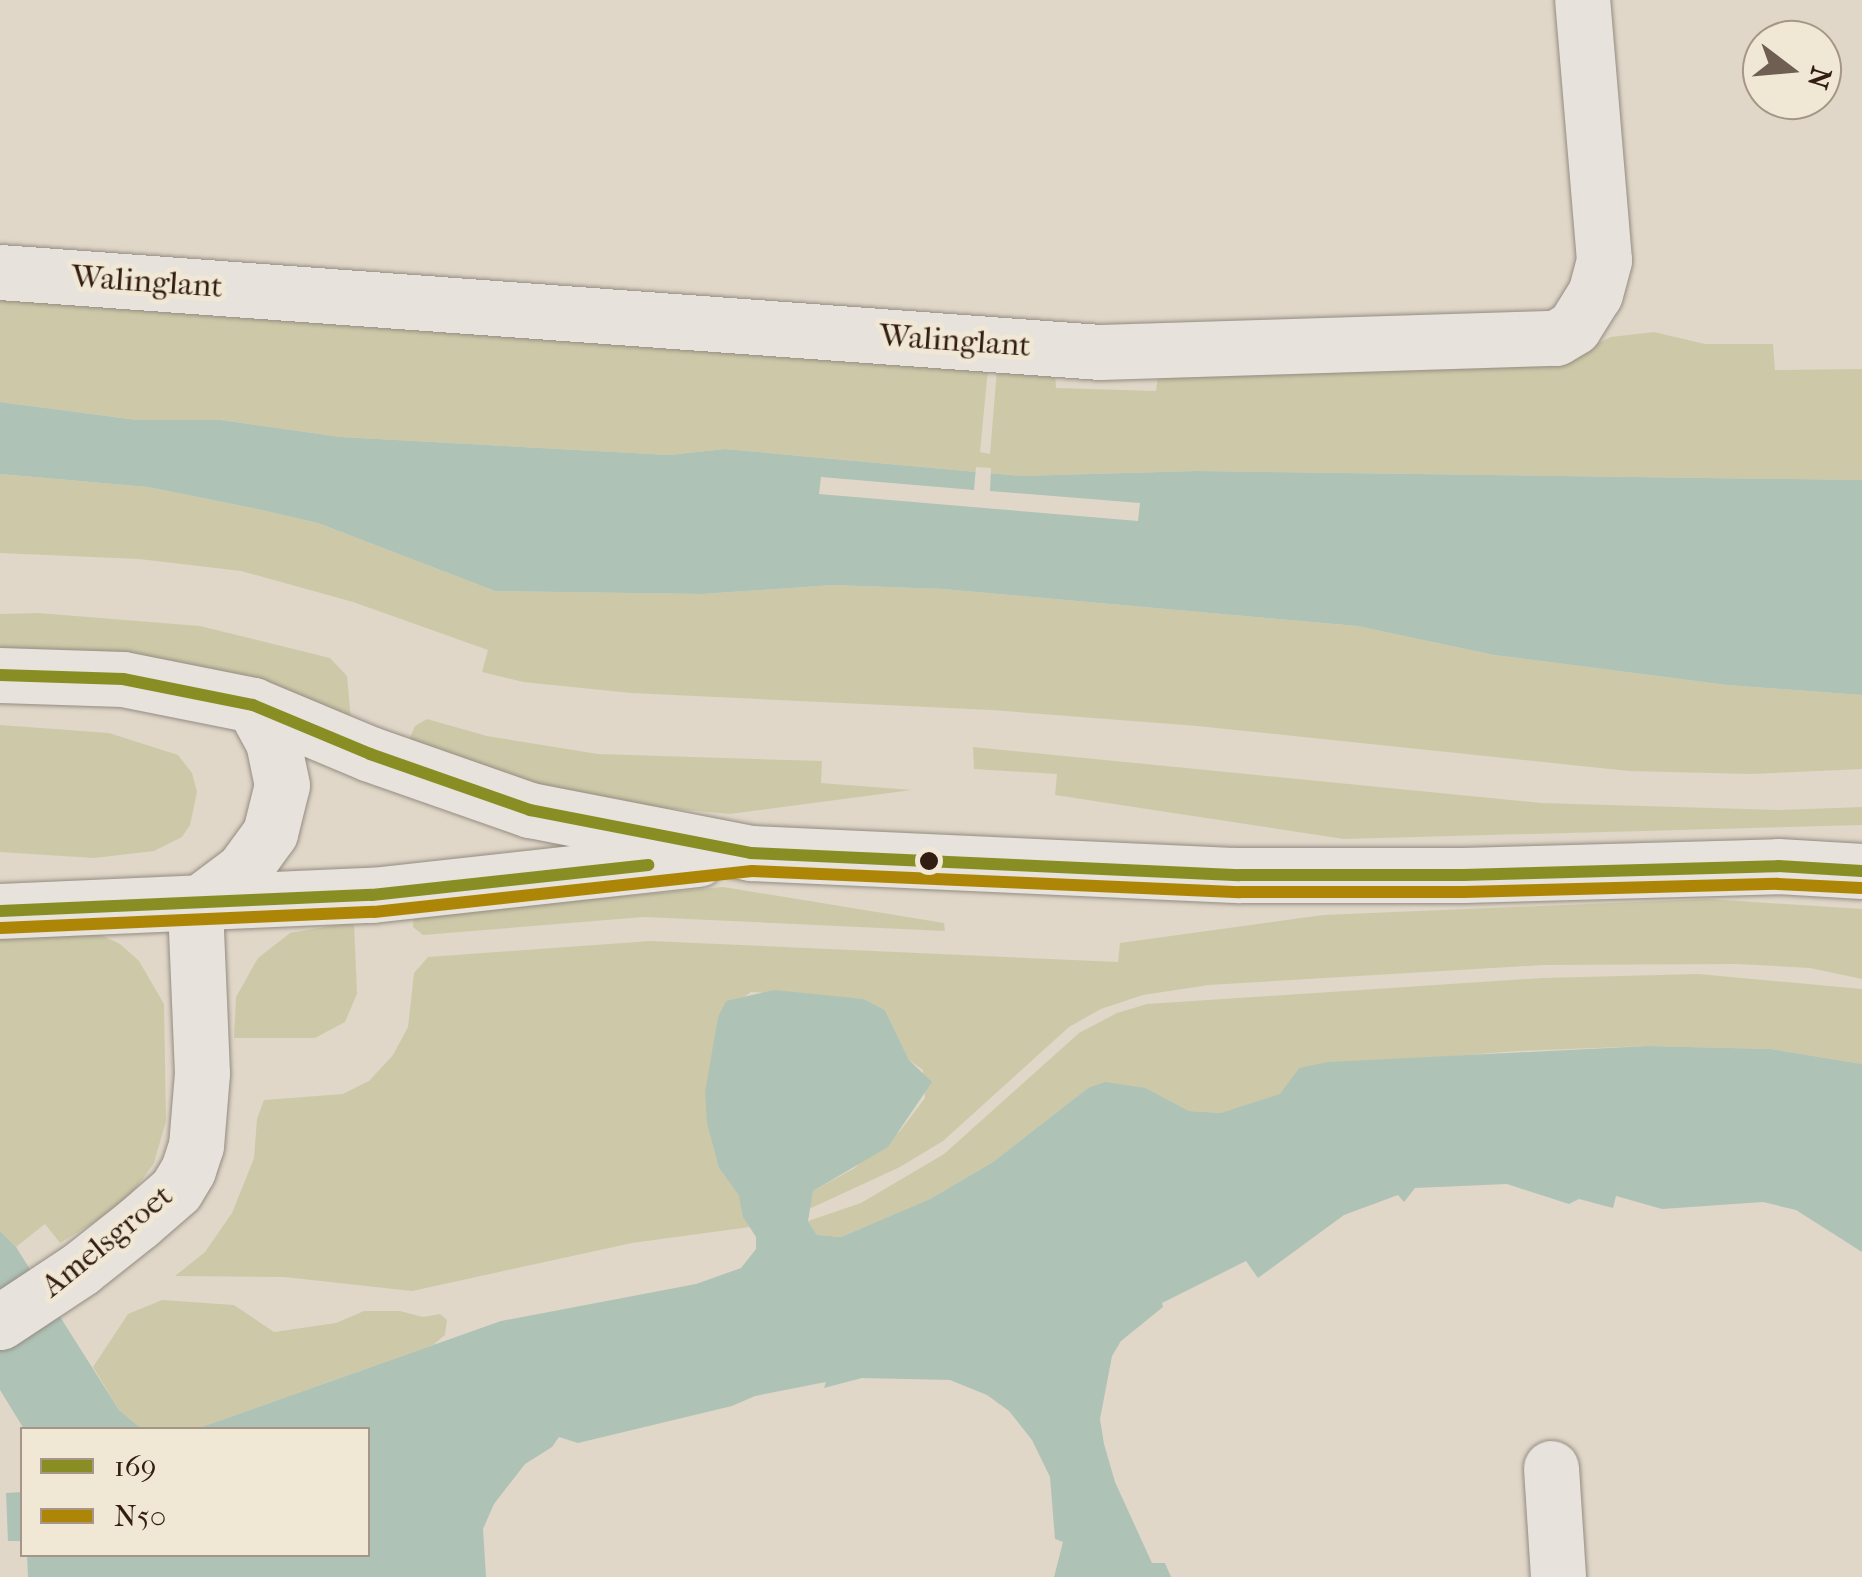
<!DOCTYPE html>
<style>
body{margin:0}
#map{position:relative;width:1862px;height:1577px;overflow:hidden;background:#e0d7c8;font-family:"IM FELL French Canon",serif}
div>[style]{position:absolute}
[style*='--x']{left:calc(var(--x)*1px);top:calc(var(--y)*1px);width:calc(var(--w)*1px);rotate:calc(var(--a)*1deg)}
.green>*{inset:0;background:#cdc9a8}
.water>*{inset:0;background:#aec3b6}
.pier>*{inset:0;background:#e0d7c8}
.roads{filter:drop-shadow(0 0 2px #948c82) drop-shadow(0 0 2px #948c82)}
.minor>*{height:55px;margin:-27.5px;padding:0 27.5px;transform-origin:27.5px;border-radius:27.5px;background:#e7e2db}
.bus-1>*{height:12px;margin:-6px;padding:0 6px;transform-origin:6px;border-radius:6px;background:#898e24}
.bus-2>*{height:12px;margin:-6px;padding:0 6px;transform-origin:6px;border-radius:6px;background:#ad8607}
.dots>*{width:28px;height:28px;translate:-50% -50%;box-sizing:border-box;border:5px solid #f1e7d5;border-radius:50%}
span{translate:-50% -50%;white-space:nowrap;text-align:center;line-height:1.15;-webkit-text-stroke:10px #f1e7d5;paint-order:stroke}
.street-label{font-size:32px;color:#321d12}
.legend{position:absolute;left:20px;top:1427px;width:350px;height:130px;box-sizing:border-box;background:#f1e7d5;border:2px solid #a59687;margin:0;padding:12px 18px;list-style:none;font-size:30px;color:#321d12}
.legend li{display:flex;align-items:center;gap:20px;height:50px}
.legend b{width:50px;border:2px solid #a59687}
.north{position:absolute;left:1742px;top:20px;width:100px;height:100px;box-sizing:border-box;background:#f1e7d5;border:2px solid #a59687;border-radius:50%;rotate:106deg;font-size:28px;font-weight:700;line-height:40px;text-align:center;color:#321d12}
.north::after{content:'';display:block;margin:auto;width:35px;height:45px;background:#6f5e52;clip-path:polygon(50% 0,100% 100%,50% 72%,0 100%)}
</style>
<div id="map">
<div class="green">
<i style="clip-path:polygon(0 298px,988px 369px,980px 452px,990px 454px,997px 369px,1055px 374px,1056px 388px,1156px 391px,1158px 376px,1556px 363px,1611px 337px,1654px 332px,1705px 344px,1773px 344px,1775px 370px,1862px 369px,1862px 480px,1196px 471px,1020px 476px,725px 449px,669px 455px,341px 437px,221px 420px,137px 420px,0 402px)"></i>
<i style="clip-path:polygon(0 474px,148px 487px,257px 509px,318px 523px,495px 591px,702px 594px,833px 585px,943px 589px,1357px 626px,1494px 655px,1727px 685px,1862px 695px,1862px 769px,1752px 774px,1629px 771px,1197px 726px,991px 710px,631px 693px,523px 682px,482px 672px,488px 650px,353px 602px,241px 571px,139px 559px,0 553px)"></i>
<i style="clip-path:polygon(38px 613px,200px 626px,330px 658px,347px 676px,351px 720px,0 654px,0 614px)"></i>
<i style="clip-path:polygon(427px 719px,487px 736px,598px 754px,822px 761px,821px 783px,912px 790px,730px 814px,575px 800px,409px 740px,415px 726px)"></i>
<i style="clip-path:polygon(0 725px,109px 733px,178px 755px,192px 773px,197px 792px,190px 825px,182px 837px,154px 851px,94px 858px,0 852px)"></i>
<i style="clip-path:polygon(973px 747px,1541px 803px,1780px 810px,1862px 807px,1862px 825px,1344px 839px,1055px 795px,1057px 774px,974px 769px)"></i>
<i style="clip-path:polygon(723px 887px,944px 923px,945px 931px,644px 917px,423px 935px,413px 927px,414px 915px)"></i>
<i style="clip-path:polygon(1708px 899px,1862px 909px,1862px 979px,1810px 968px,1737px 964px,1544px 965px,1209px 985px,1143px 995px,1101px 1009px,1069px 1027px,943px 1141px,900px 1167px,809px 1209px,813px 1191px,853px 1169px,900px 1131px,925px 1098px,923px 1070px,909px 1060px,885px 1010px,864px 999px,751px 992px,718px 1017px,714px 1049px,719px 1168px,739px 1196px,750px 1227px,632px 1243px,412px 1291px,284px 1277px,175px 1276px,205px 1252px,232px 1213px,254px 1158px,257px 1119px,264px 1100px,343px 1094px,369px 1081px,393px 1055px,408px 1027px,414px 973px,428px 957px,650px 941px,1118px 962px,1120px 943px,1323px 915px)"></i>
<i style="clip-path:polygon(354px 922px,357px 994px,345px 1022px,315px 1038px,234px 1038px,236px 997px,258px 958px,290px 933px)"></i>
<i style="clip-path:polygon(0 928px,85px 930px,101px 935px,120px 944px,139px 961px,164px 1004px,166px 1121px,154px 1163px,124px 1204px,60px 1243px,45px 1224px,16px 1247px,0 1231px)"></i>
<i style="clip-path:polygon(1698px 974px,1862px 989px,1862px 1064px,1771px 1049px,1648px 1046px,1517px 1051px,1299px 1068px,1281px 1094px,1247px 1108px,1221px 1113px,1189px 1111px,1146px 1088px,1088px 1088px,993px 1162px,930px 1199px,841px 1237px,817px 1235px,808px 1221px,861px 1203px,944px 1154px,1079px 1033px,1117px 1013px,1147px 1004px,1543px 978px)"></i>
<i style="clip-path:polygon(162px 1300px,234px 1305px,274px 1332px,336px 1323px,364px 1311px,400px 1311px,423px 1317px,440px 1314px,447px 1320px,445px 1335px,433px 1345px,196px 1429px,142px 1429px,119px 1410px,93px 1367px,128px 1314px)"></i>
</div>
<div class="water">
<i style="clip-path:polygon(0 402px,137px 420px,221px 420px,341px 437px,669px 455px,725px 449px,1020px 476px,1196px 471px,1862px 480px,1862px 695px,1727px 685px,1494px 655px,1357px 626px,943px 589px,833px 585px,702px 594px,495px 591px,318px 523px,257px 509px,148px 487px,0 474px)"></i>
<i style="clip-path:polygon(774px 990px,864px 999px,885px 1010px,909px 1060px,932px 1082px,888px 1147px,813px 1191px,808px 1221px,817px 1235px,841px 1237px,930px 1199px,993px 1162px,1088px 1088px,1105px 1082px,1146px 1088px,1189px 1111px,1221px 1113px,1280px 1094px,1299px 1068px,1328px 1062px,1648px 1046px,1771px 1049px,1862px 1064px,1862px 1252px,1796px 1210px,1763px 1202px,1662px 1209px,1616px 1196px,1613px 1208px,1579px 1199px,1569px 1204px,1507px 1184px,1415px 1188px,1404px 1202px,1398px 1195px,1344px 1215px,1258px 1278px,1246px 1261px,1162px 1303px,1163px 1307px,1121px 1341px,1112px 1356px,1100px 1419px,1104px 1444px,1115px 1482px,1152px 1563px,1165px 1563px,1171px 1577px,1054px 1577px,1063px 1542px,1055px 1539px,1050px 1477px,1032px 1440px,1009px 1411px,987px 1395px,950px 1380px,862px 1378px,824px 1388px,826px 1382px,755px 1396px,732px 1406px,578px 1443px,559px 1437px,552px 1447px,525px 1464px,494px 1504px,483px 1529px,486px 1577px,28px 1577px,27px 1555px,368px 1554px,368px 1430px,196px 1429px,501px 1321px,696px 1284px,741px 1268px,756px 1249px,756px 1237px,743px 1217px,739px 1196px,719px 1168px,707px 1123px,705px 1092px,718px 1017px,726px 1001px)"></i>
<i style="clip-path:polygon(0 1231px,16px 1247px,119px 1410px,142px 1429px,24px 1429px,0 1390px)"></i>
<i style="clip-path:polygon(22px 1492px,22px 1541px,8px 1541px,6px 1493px)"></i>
</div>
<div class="pier">
<i style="clip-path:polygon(976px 467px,991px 468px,990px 491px,1140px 503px,1138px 521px,819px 494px,821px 477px,974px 490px)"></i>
</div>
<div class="roads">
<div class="minor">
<i style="--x:0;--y:272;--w:1103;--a:4.16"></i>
<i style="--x:1100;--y:352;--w:456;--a:-1.8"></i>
<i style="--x:1556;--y:338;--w:21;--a:-31"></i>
<i style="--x:1574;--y:327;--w:39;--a:-58"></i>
<i style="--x:1595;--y:294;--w:35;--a:-75"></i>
<i style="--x:1604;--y:260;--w:261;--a:-94.8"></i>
<i style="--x:0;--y:675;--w:123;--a:1.9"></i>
<i style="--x:123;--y:679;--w:133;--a:11.3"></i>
<i style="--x:253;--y:705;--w:127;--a:22.7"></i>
<i style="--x:370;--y:754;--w:170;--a:19.3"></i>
<i style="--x:530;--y:810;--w:225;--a:11"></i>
<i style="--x:751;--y:853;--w:489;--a:2.6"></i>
<i style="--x:1240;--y:875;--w:223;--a:0"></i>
<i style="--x:1463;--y:875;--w:315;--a:-1.6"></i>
<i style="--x:1778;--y:866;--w:84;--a:3.4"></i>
<i style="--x:0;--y:911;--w:372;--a:-2.5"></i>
<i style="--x:372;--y:895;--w:328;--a:-6.3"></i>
<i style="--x:0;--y:1322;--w:96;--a:-33.5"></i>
<i style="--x:80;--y:1269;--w:74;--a:-38.4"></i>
<i style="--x:138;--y:1223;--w:50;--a:-41"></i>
<i style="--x:176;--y:1190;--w:23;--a:-59"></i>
<i style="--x:188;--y:1170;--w:25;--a:-72"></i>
<i style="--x:196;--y:1146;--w:73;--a:-85.3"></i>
<i style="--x:202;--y:1073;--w:167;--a:-92.4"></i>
<i style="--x:195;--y:906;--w:60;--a:-36.9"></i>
<i style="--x:243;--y:870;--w:46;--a:-53.9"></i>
<i style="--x:270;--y:833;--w:49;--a:-76"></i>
<i style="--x:282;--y:785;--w:44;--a:-101.8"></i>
<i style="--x:273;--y:742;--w:42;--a:-118.4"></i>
<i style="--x:1551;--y:1468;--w:109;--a:86.3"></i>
</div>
</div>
<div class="bus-1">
<i style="--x:0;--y:675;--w:123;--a:1.9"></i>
<i style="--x:123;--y:679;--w:133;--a:11.3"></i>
<i style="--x:253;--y:705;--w:127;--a:22.7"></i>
<i style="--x:370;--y:754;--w:170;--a:19.3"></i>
<i style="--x:530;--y:810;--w:225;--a:11"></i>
<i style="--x:751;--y:853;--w:489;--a:2.6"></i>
<i style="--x:1240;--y:875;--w:223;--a:0"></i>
<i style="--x:1463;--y:875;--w:315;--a:-1.6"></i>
<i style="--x:1778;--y:866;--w:84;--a:3.4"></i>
<i style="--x:0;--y:911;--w:372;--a:-2.5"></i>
<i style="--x:372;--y:895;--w:278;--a:-6.2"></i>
</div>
<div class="bus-2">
<i style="--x:1;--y:928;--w:373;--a:-2.5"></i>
<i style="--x:374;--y:912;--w:380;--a:-6.2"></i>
<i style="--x:752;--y:871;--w:488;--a:2.5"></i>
<i style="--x:1240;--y:892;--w:223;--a:0"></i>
<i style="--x:1463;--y:892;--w:315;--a:-1.5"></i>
<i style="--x:1778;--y:884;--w:83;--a:2.8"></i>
</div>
<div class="dots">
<i style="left:929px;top:861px;background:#321d12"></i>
</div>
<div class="street-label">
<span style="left:147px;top:282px;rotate:4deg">Walinglant</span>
<span style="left:955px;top:341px;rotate:4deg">Walinglant</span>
<span style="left:107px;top:1241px;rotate:-39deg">Amelsgroet</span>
</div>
<ul class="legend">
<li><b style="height:12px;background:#898e24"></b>169</li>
<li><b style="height:12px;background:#ad8607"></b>N50</li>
</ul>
<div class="north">N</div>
</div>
